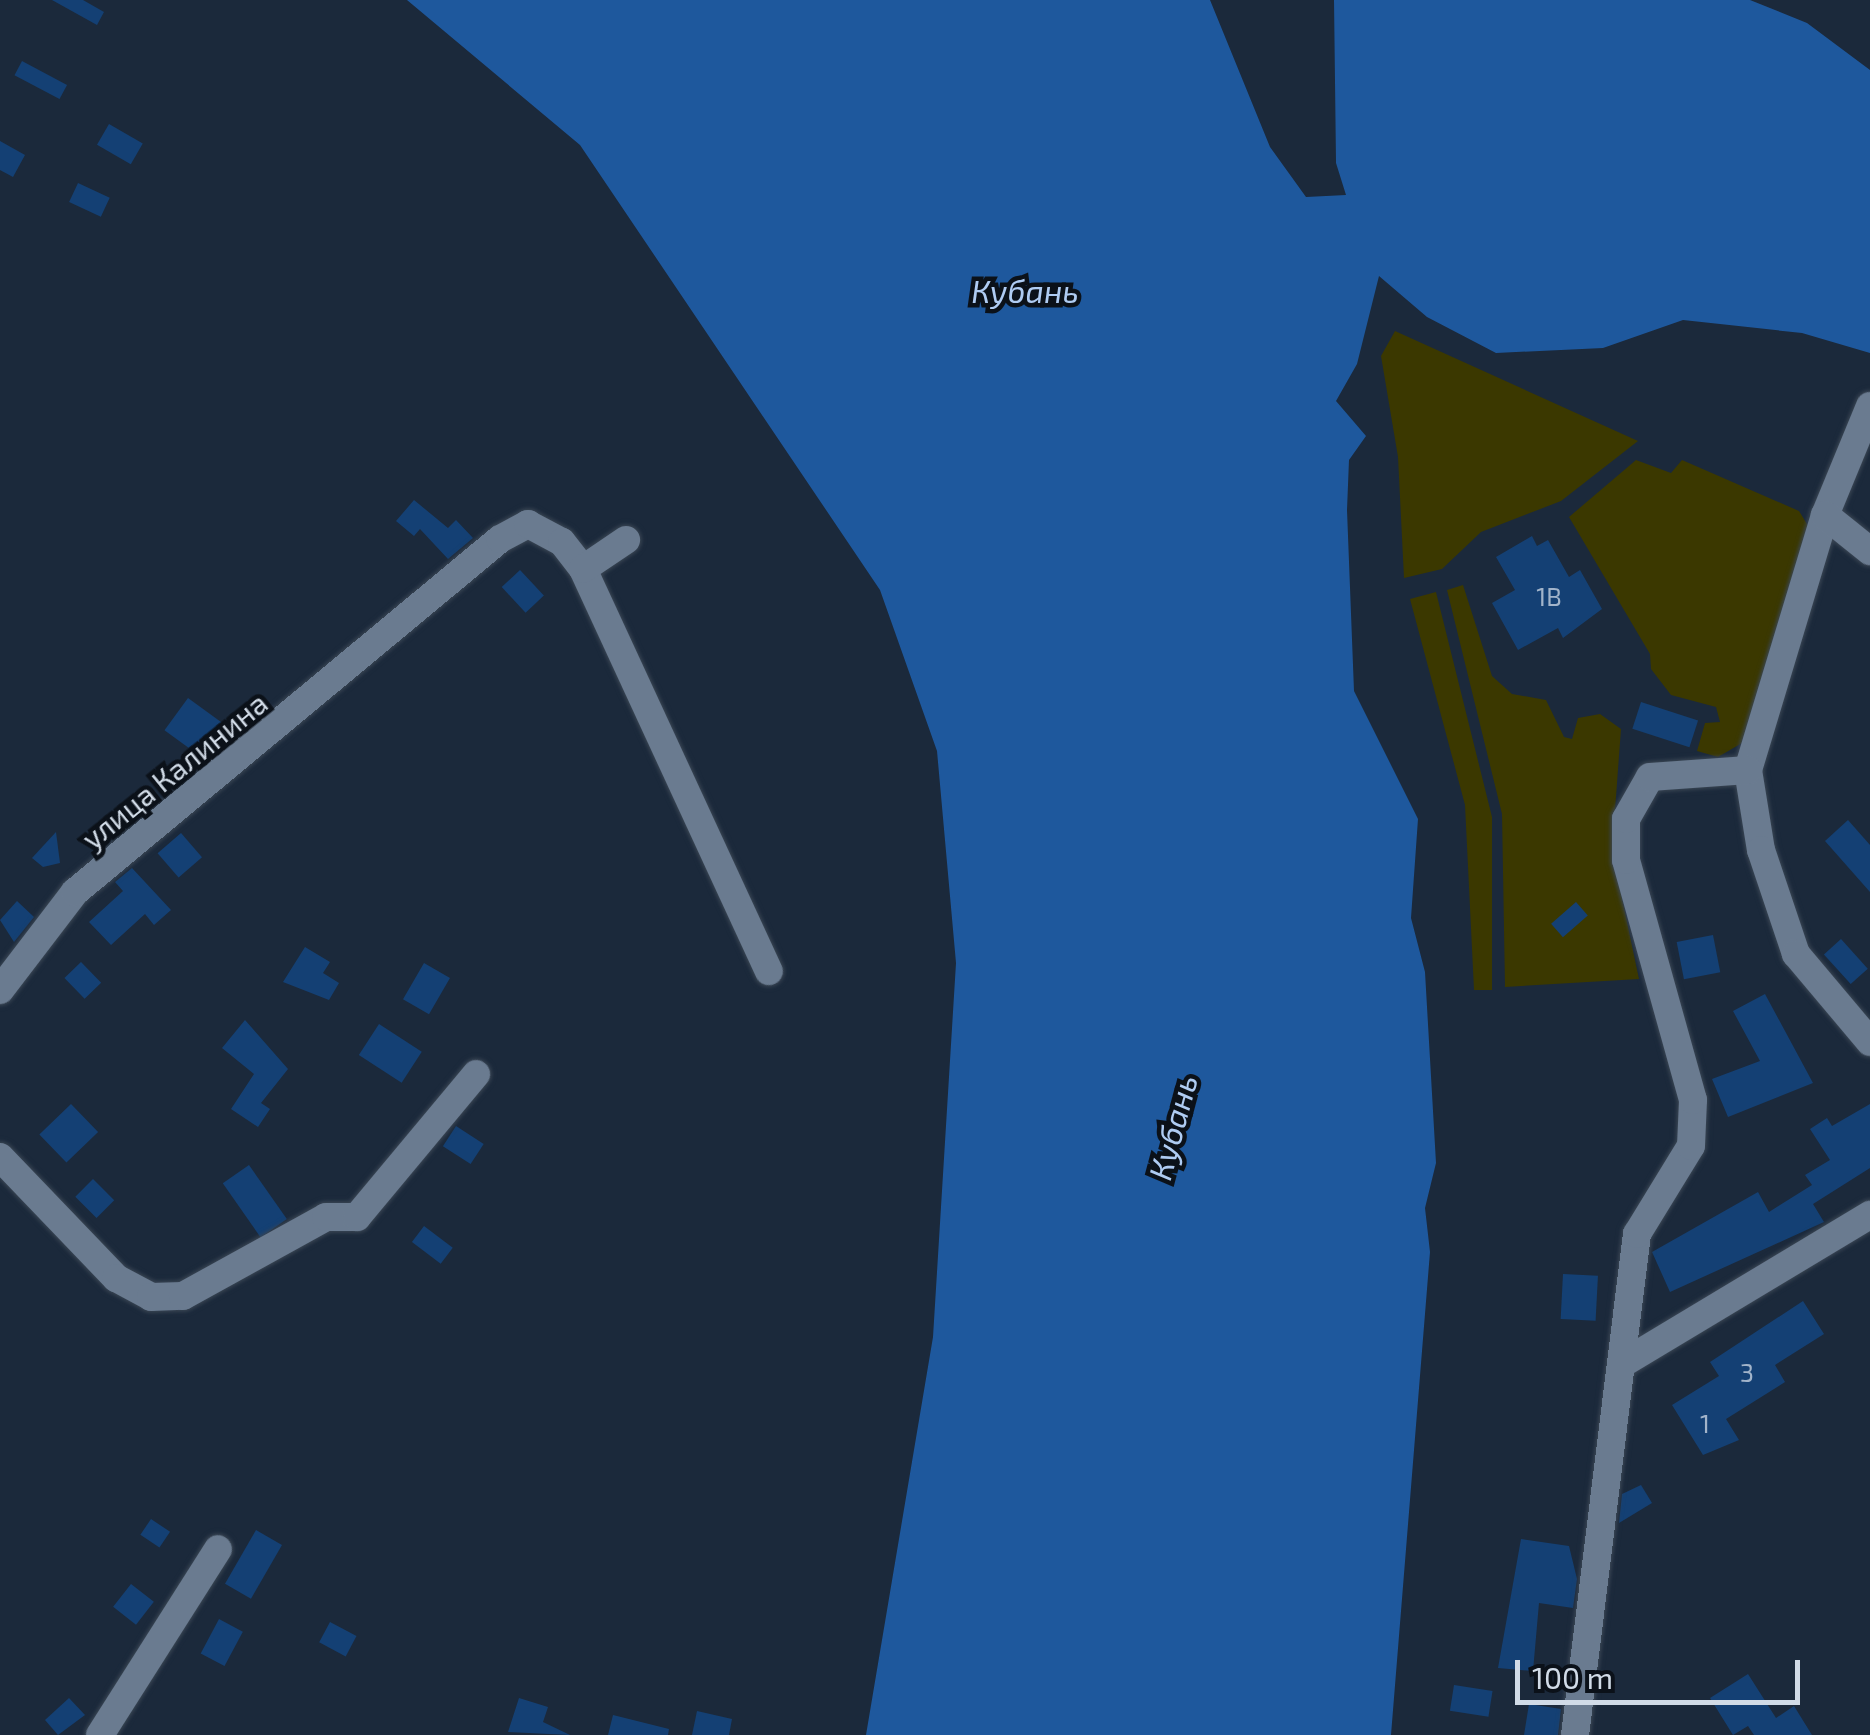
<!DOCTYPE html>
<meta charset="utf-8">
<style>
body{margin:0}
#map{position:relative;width:1870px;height:1735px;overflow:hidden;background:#1b293b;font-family:"Exo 2",sans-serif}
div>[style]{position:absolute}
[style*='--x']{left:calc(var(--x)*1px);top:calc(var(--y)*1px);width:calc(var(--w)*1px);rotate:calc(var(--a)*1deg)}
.green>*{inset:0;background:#3b3800}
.water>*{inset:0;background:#1e589d}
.building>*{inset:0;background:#144074;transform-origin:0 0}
.roads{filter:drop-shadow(0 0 2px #3a4654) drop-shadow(0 0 2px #3a4654)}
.minor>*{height:28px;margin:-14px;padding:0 14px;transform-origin:14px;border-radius:14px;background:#6a7b90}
span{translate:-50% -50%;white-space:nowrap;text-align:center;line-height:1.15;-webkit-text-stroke:9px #0b1119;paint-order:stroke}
.number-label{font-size:25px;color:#a2b4ca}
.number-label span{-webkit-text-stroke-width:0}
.street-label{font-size:30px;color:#d1dbe7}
.water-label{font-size:32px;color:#afccf3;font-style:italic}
.scale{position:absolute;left:1515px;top:1660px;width:285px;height:45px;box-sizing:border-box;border:5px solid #d1dbe7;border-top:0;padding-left:12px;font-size:30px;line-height:35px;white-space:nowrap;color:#d1dbe7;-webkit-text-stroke:8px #0b1119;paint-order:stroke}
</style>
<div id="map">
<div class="green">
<i style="clip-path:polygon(1395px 331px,1638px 441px,1561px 501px,1481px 532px,1442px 569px,1404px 578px,1398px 457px,1381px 356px)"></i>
<i style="clip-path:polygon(1636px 460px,1671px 473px,1682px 460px,1799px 511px,1810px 529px,1742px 743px,1718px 757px,1697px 751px,1705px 723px,1720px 722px,1716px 707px,1671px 695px,1651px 669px,1650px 654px,1569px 517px)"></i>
<i style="clip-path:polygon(1463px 585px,1492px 676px,1512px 694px,1546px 700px,1564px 737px,1572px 739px,1578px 718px,1600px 714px,1621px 729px,1612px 851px,1639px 979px,1505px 987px,1502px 814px,1447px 590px)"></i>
<i style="clip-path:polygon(1436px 592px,1492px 817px,1492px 990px,1474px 990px,1465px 805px,1410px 599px)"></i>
</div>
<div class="water">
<i style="clip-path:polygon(407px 0,1210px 0,1270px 147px,1306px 197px,1346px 195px,1336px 163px,1334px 0,1750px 0,1807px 23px,1870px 70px,1870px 353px,1802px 333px,1683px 320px,1603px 348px,1496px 353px,1427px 317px,1379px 276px,1357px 364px,1336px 401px,1366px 436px,1349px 460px,1347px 510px,1354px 691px,1418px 819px,1411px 918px,1425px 972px,1436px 1163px,1425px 1208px,1430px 1252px,1391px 1735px,866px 1735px,933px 1337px,956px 963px,937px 751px,880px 590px,580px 145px)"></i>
</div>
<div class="building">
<i style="clip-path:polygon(52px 0,83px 0,104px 12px,97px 25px)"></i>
<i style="left:22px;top:61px;width:51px;height:16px;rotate:28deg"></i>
<i style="left:109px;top:124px;width:39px;height:24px;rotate:30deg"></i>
<i style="clip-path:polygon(0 141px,25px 155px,13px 177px,0 170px)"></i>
<i style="left:78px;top:183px;width:35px;height:21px;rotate:25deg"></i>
<i style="clip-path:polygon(414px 500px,448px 528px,456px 520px,473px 538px,448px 559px,420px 529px,414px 536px,396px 521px)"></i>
<i style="clip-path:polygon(1532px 536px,1537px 546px,1548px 540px,1569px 577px,1580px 570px,1602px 609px,1563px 638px,1558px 628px,1518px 650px,1492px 603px,1515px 590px,1496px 557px)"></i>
<i style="left:520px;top:570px;width:35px;height:25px;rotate:47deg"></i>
<i style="left:188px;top:698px;width:54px;height:40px;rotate:36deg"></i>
<i style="left:1641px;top:702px;width:60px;height:28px;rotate:18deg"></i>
<i style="clip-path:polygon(1848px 820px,1870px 845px,1870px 892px,1825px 841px)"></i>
<i style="clip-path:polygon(56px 832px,60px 863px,43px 867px,32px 858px)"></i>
<i style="left:181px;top:833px;width:32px;height:31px;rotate:49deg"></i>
<i style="clip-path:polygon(132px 868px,171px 910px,154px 925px,145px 914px,111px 945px,89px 922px,123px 891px,115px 882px)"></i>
<i style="clip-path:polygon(17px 901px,34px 917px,14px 942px,0 920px)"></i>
<i style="left:1576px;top:902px;width:18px;height:33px;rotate:49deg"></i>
<i style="left:1713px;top:935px;width:38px;height:37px;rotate:79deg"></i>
<i style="left:1841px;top:939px;width:40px;height:23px;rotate:48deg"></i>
<i style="clip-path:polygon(305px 947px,330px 962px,323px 973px,339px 983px,329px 1000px,283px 982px)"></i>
<i style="left:81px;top:962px;width:29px;height:23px;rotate:46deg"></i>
<i style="left:424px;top:963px;width:30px;height:42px;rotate:30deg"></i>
<i style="clip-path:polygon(1765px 994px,1813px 1083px,1728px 1117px,1712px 1079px,1760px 1061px,1733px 1011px)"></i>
<i style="clip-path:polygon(245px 1020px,288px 1069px,261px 1103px,270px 1109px,258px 1127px,231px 1109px,254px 1074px,222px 1048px)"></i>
<i style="left:379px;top:1024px;width:51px;height:37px;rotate:33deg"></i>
<i style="left:71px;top:1104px;width:39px;height:44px;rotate:46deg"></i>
<i style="clip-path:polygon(1870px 1104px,1870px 1168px,1813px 1204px,1824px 1222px,1670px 1292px,1652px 1252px,1758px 1192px,1769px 1212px,1812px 1185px,1805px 1175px,1830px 1160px,1810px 1129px,1827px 1118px,1832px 1126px)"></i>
<i style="left:456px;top:1126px;width:33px;height:24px;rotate:33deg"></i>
<i style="left:249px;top:1165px;width:66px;height:32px;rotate:55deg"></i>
<i style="left:93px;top:1179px;width:30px;height:25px;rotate:45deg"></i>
<i style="left:424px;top:1226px;width:36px;height:20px;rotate:37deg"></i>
<i style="left:1563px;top:1274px;width:35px;height:45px;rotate:3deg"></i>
<i style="clip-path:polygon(1803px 1301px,1824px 1334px,1775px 1365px,1785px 1382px,1726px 1419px,1739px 1440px,1703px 1455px,1672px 1405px,1719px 1376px,1710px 1362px)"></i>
<i style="clip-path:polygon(1641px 1485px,1652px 1503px,1619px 1523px,1622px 1494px)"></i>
<i style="left:151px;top:1519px;width:23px;height:19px;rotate:34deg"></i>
<i style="left:256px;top:1530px;width:30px;height:62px;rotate:30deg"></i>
<i style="clip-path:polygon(1521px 1539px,1569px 1546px,1577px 1579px,1573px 1608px,1539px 1603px,1533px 1671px,1498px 1668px)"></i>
<i style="left:131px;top:1584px;width:29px;height:29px;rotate:38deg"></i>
<i style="left:219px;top:1619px;width:27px;height:39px;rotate:28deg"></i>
<i style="left:330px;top:1622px;width:30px;height:23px;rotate:28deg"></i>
<i style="clip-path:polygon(1748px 1674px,1776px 1718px,1794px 1706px,1812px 1735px,1754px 1735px,1748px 1726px,1733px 1735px,1710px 1698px)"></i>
<i style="left:1454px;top:1685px;width:39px;height:26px;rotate:9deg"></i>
<i style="clip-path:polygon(69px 1698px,85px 1715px,58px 1735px,45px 1720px)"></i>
<i style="clip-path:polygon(519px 1698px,548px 1707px,543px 1722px,570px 1735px,508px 1732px)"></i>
<i style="clip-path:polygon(1529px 1704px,1561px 1709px,1558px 1735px,1524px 1735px)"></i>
<i style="clip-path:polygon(697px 1711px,732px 1719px,729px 1735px,692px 1735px)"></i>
<i style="clip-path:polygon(613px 1715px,669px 1729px,668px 1735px,608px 1735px)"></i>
</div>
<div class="roads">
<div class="minor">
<i style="--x:1870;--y:406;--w:118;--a:112.4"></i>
<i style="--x:1825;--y:515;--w:266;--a:106.8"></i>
<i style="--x:1748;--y:770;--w:81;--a:80.8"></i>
<i style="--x:1761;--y:850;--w:110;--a:71.4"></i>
<i style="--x:1796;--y:954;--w:115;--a:49.9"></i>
<i style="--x:1825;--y:515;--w:58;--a:38.7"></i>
<i style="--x:583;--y:569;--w:443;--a:65.2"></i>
<i style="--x:0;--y:990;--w:123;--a:-52.6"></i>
<i style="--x:75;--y:892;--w:552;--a:-39.71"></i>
<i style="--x:500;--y:539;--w:32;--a:-28"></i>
<i style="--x:528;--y:524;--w:38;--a:28"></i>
<i style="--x:562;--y:542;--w:34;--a:52"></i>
<i style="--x:583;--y:569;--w:52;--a:-34"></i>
<i style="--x:0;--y:1157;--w:168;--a:46.2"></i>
<i style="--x:116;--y:1278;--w:40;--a:28"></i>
<i style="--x:151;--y:1297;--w:32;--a:-2"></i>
<i style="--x:183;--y:1296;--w:163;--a:-28.9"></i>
<i style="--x:326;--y:1217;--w:31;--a:0"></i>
<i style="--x:357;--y:1217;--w:186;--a:-50.2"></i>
<i style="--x:1625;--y:1362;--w:286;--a:-31"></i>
<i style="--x:100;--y:1735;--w:220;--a:-57.6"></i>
<i style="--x:1575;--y:1735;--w:505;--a:-82.95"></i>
<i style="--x:1637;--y:1234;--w:103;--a:-58.5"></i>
<i style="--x:1691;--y:1146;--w:46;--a:-87.5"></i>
<i style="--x:1693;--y:1100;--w:249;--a:-105.6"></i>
<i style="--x:1626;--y:860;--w:41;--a:-90"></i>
<i style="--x:1626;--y:819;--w:48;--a:-60.3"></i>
<i style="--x:1650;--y:777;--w:98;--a:-4.1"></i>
</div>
</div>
<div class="number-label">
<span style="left:1549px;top:596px">1В</span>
<span style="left:1747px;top:1372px">3</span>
<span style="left:1705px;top:1423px">1</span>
</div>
<div class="street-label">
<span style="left:174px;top:770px;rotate:-39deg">улица Калинина</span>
</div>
<div class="water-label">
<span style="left:1025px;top:290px">Кубань</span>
<span style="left:1172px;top:1127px;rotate:-75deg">Кубань</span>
</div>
<div class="scale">100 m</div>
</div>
